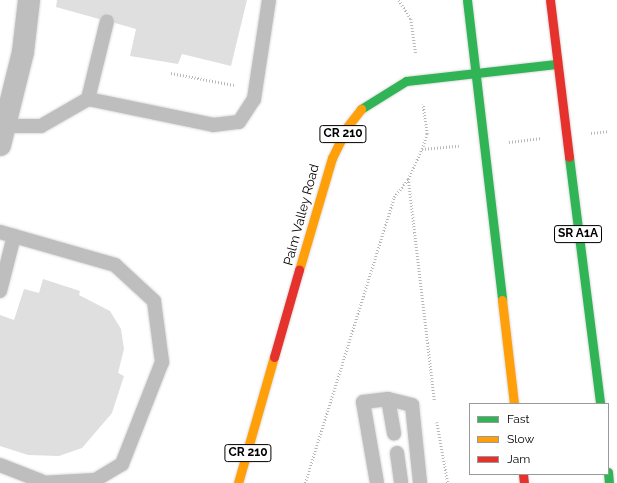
<!DOCTYPE html>
<style>
body{margin:0}
#map{position:relative;width:617px;height:483px;overflow:hidden;background:#fff;font-family:Raleway,sans-serif}
div>[style]{position:absolute}
[style*='--x']{left:calc(var(--x)*1px);top:calc(var(--y)*1px);width:calc(var(--w)*1px);rotate:calc(var(--a)*1deg)}
.building>*{inset:0;background:#dfdfdf}
.path>*{height:2.5px;margin-top:-1.25px;transform-origin:0;background:repeating-linear-gradient(90deg,#b9b9b9 0 1px,transparent 0 3px)}
.roads{filter:drop-shadow(0 0 1px #dbdbdb) drop-shadow(0 0 1px #dbdbdb)}
.lane>*{height:14px;margin:-7px;padding:0 7px;transform-origin:7px;border-radius:7px;background:#bebebe}
.street>*{height:22px;margin:-11px;padding:0 11px;transform-origin:11px;border-radius:11px;background:#bebebe}
.fast>*{height:9px;margin:-4.5px;padding:0 4.5px;transform-origin:4.5px;border-radius:4.5px;background:#30b455}
.slow>*{height:9px;margin:-4.5px;padding:0 4.5px;transform-origin:4.5px;border-radius:4.5px;background:#ff9f0a}
.jam>*{height:9px;margin:-4.5px;padding:0 4.5px;transform-origin:4.5px;border-radius:4.5px;background:#e5322d}
span{translate:-50% -50%;white-space:nowrap;text-align:center;line-height:1.15;-webkit-text-stroke:4px #fff;paint-order:stroke}
.shield-label span{padding:1px 3px;background:#fff;border:1px solid;border-radius:3px;-webkit-text-stroke-width:0}
.shield-label{font-size:12px;color:#000;font-weight:700}
.street-label{font-size:13px;color:#000}
.legend{position:absolute;left:469px;top:403px;width:140px;height:72px;box-sizing:border-box;background:#fff;border:1px solid #999;margin:0;padding:5px 7px;list-style:none;font-size:12px;color:#000}
.legend li{display:flex;align-items:center;gap:8px;height:20px}
.legend b{width:20px;border:1px solid #999}
</style>
<div id="map">
<div class="building">
<i style="clip-path:polygon(57px 0,247px 0,231px 66px,182px 54px,178px 64px,130px 56px,136px 29px,115px 23px,109px 13px,99px 19px,56px 7px)"></i>
<i style="clip-path:polygon(43px 279px,80px 291px,79px 295px,110px 311px,121px 329px,124px 349px,118px 373px,124px 376px,112px 413px,82px 448px,59px 456px,28px 455px,0 446px,0 315px,14px 320px,24px 289px,39px 293px)"></i>
</div>
<div class="path">
<i style="--x:399;--y:0;--w:22;--a:58"></i>
<i style="--x:411;--y:19;--w:35;--a:82"></i>
<i style="--x:171;--y:73;--w:64;--a:10.8"></i>
<i style="--x:591;--y:133;--w:18;--a:-6"></i>
<i style="--x:509;--y:142;--w:33;--a:-7"></i>
<i style="--x:422;--y:149;--w:16;--a:-72"></i>
<i style="--x:427;--y:134;--w:30;--a:-98"></i>
<i style="--x:434;--y:400;--w:223;--a:-96.7"></i>
<i style="--x:408;--y:179;--w:33;--a:-65"></i>
<i style="--x:422;--y:149;--w:37;--a:-5"></i>
<i style="--x:437;--y:422;--w:62;--a:79.8"></i>
<i style="--x:305;--y:483;--w:300;--a:-72.7"></i>
<i style="--x:394;--y:197;--w:22;--a:-51"></i>
</div>
<div class="roads">
<div class="lane">
<i style="--x:88;--y:99;--w:80;--a:-76.3"></i>
<i style="--x:0;--y:126;--w:41;--a:0"></i>
<i style="--x:41;--y:126;--w:54;--a:-29.9"></i>
<i style="--x:88;--y:99;--w:128;--a:11.7"></i>
<i style="--x:213;--y:125;--w:26;--a:-7"></i>
<i style="--x:239;--y:122;--w:27;--a:-57"></i>
<i style="--x:254;--y:99;--w:100;--a:-81.4"></i>
<i style="--x:0;--y:232;--w:120;--a:16"></i>
<i style="--x:115;--y:265;--w:53;--a:42.7"></i>
<i style="--x:154;--y:301;--w:62;--a:82.5"></i>
<i style="--x:162;--y:362;--w:110;--a:111.4"></i>
<i style="--x:122;--y:464;--w:31;--a:149"></i>
<i style="--x:95;--y:480;--w:55;--a:176.9"></i>
<i style="--x:0;--y:291;--w:57;--a:-75.7"></i>
<i style="--x:388;--y:399;--w:35;--a:80"></i>
<i style="--x:397;--y:453;--w:30;--a:82"></i>
<i style="--x:0;--y:465;--w:44;--a:21.3"></i>
<i style="--x:377;--y:483;--w:82;--a:-99.8"></i>
<i style="--x:363;--y:402;--w:25;--a:-7"></i>
<i style="--x:388;--y:399;--w:25;--a:14"></i>
<i style="--x:412;--y:405;--w:78;--a:84.1"></i>
</div>
<div class="street">
<i style="--x:0;--y:145;--w:96;--a:-76.1"></i>
<i style="--x:23;--y:52;--w:52;--a:-83.4"></i>
</div>
<div class="fast">
<i style="--x:467;--y:0;--w:302;--a:83.3"></i>
<i style="--x:361;--y:109;--w:53;--a:-31.9"></i>
<i style="--x:406;--y:81;--w:151;--a:-6.5"></i>
<i style="--x:569;--y:157;--w:249;--a:82.8"></i>
<i style="--x:608;--y:472;--w:11;--a:85"></i>
</div>
<div class="slow">
<i style="--x:299;--y:270;--w:117;--a:-73.6"></i>
<i style="--x:332;--y:158;--w:34;--a:-64"></i>
<i style="--x:347;--y:127;--w:23;--a:-52"></i>
<i style="--x:502;--y:300;--w:105;--a:83.4"></i>
<i style="--x:238;--y:483;--w:131;--a:-74.1"></i>
</div>
<div class="jam">
<i style="--x:550;--y:0;--w:158;--a:83.1"></i>
<i style="--x:274;--y:357;--w:91;--a:-74"></i>
<i style="--x:523;--y:474;--w:9;--a:84"></i>
</div>
</div>
<div class="shield-label">
<span style="left:343px;top:134px">CR 210</span>
<span style="left:578px;top:234px">SR A1A</span>
<span style="left:248px;top:453px">CR 210</span>
</div>
<div class="street-label">
<span style="left:302px;top:215px;rotate:-75deg">Palm Valley Road</span>
</div>
<ul class="legend">
<li><b style="height:5px;background:#30b455"></b>Fast</li>
<li><b style="height:5px;background:#ff9f0a"></b>Slow</li>
<li><b style="height:5px;background:#e5322d"></b>Jam</li>
</ul>
</div>
